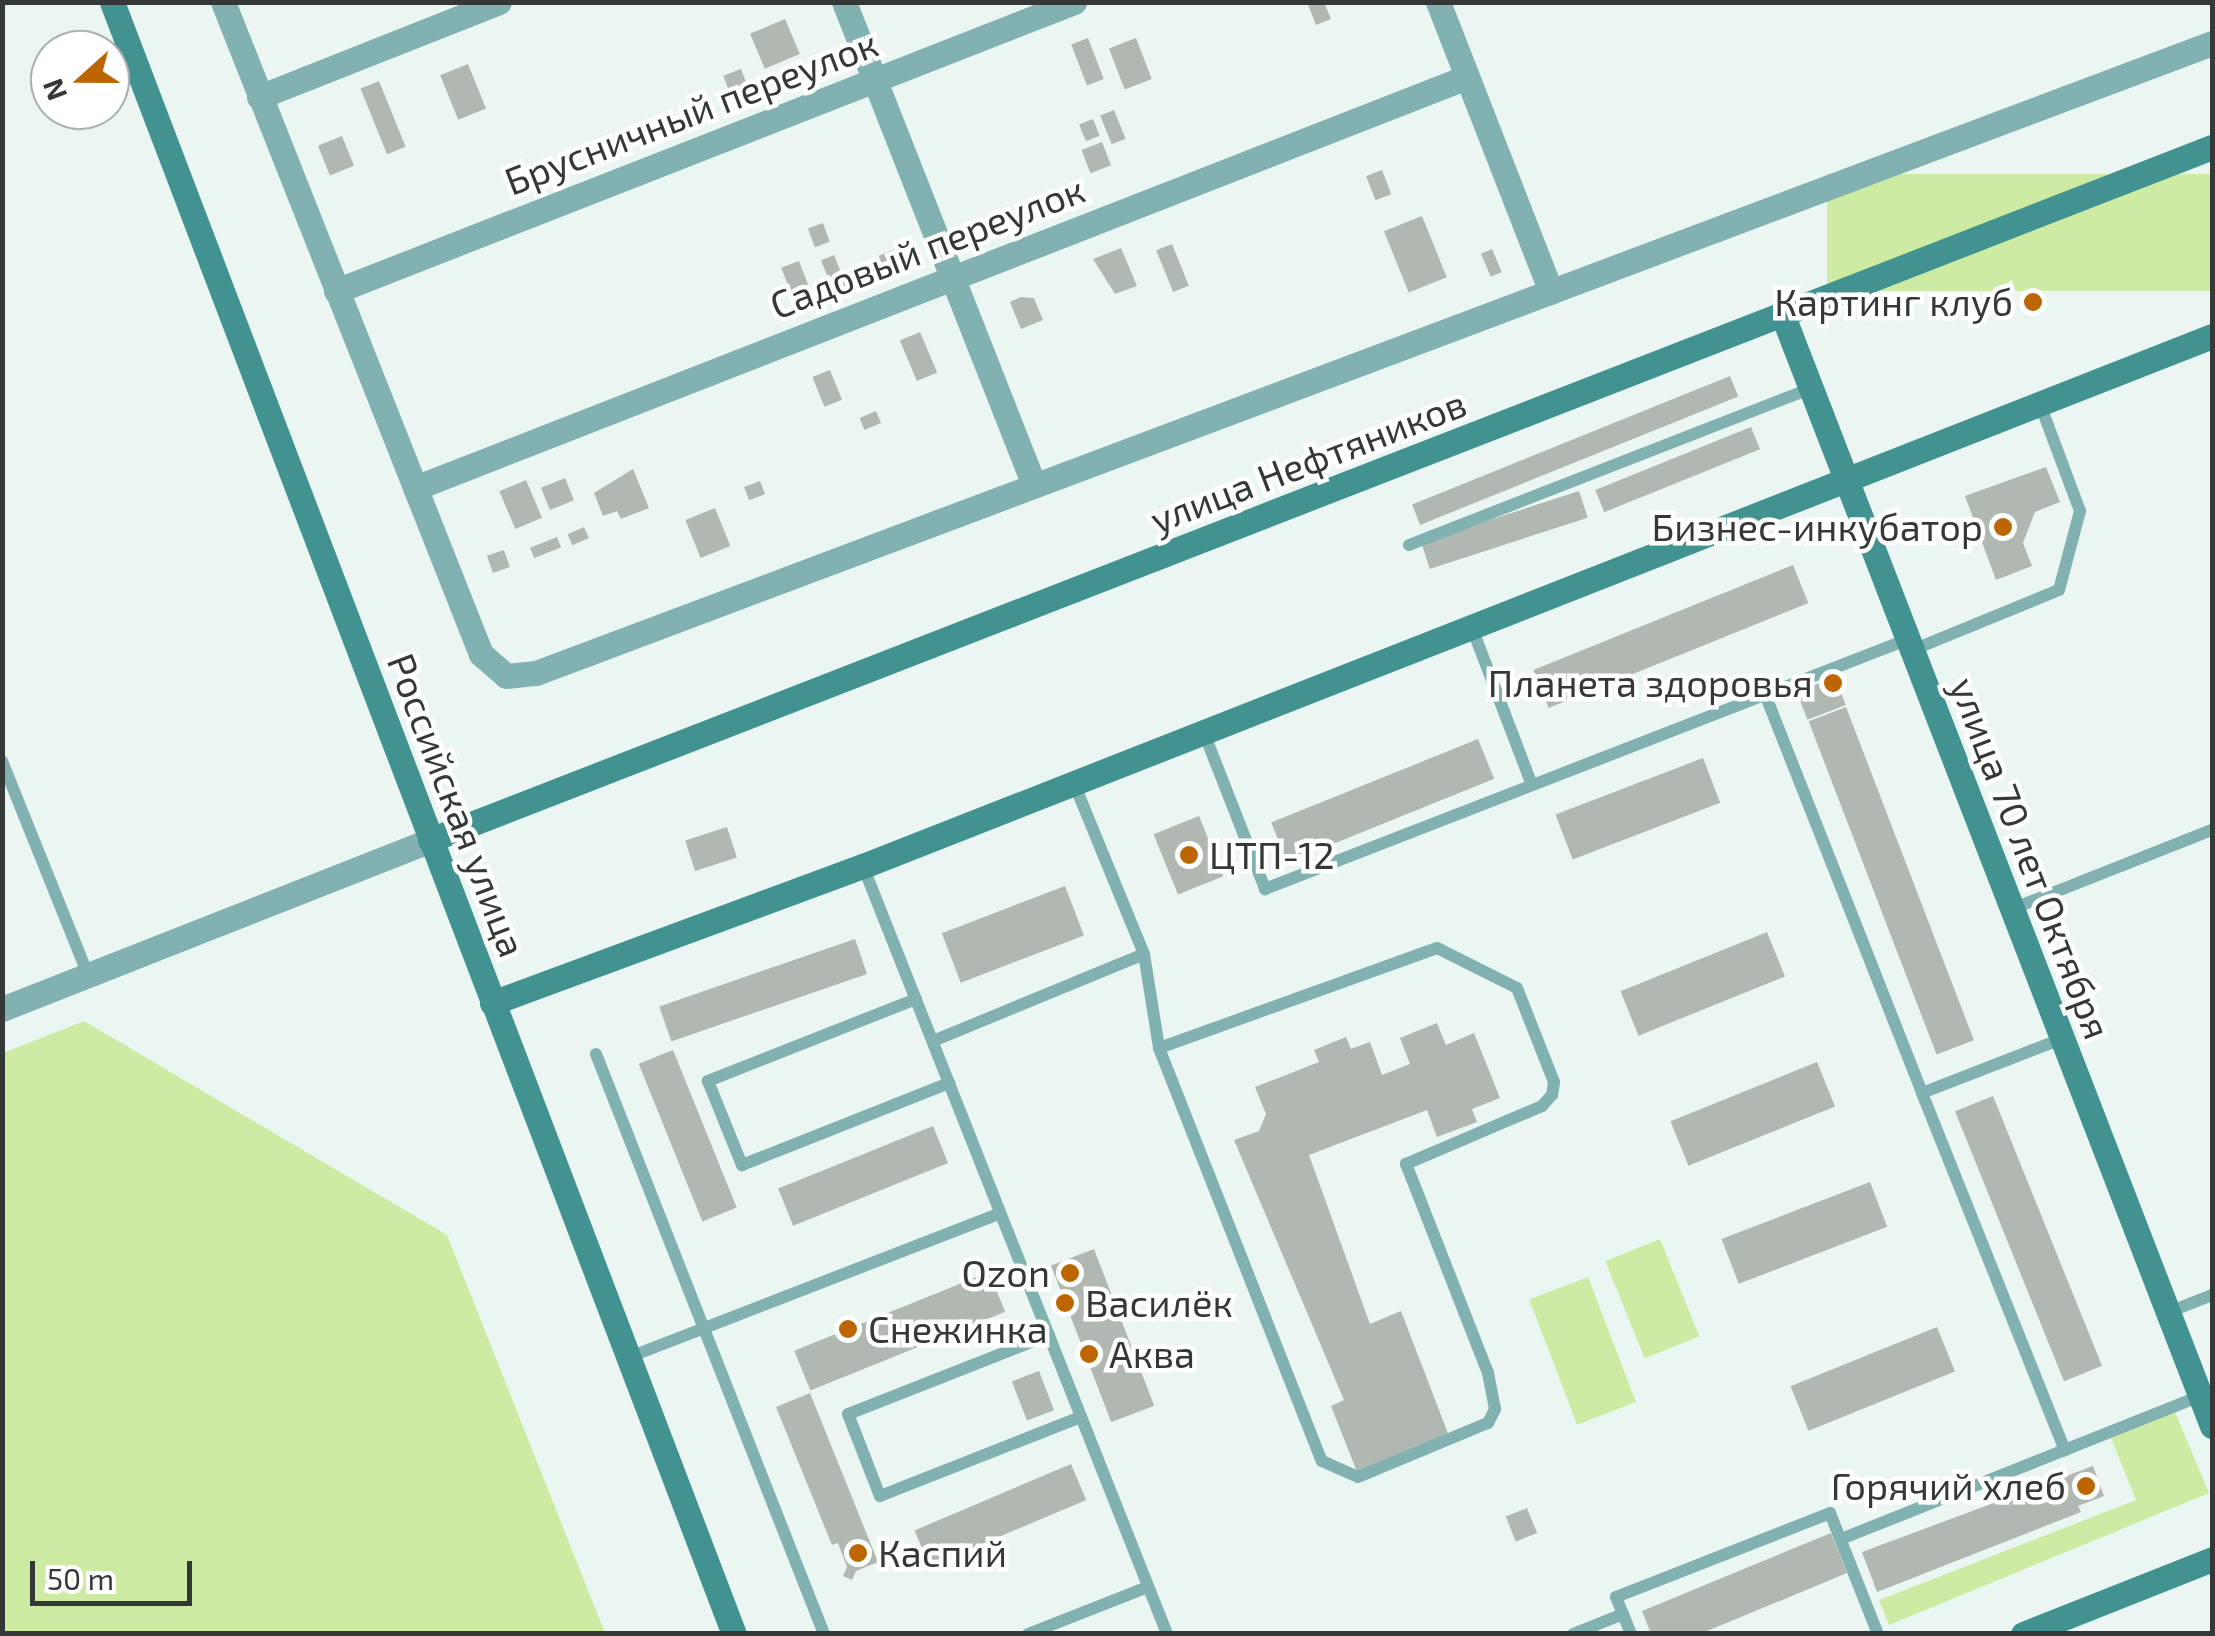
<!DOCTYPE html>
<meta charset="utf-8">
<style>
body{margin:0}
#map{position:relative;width:2215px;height:1636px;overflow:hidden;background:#ebf6f2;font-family:"Exo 2",sans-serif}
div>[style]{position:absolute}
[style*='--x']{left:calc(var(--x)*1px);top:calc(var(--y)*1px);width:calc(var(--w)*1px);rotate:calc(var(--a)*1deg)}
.green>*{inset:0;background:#ceeba3;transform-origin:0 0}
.building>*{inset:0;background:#b0b8b1;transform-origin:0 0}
.lane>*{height:12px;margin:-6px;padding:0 6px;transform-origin:6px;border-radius:6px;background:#81b2b1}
.street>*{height:25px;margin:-12.5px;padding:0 12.5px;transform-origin:12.5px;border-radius:12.5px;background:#81b2b1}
.secondary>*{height:25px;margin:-12.5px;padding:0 12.5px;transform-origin:12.5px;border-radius:12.5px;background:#419291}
.dots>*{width:28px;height:28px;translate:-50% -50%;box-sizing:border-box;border:5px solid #fff;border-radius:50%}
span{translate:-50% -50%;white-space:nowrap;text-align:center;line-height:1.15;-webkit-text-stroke:9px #fff;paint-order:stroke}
.street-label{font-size:38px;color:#343837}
.poi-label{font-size:38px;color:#343837}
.right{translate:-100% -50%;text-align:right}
.left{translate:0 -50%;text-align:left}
.frame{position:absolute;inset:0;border:5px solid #343837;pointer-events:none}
.north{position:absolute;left:30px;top:30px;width:100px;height:100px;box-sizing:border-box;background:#fff;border:2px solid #aeafaf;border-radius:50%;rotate:249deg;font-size:28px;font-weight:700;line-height:40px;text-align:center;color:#343837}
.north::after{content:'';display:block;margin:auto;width:35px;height:45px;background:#bd6500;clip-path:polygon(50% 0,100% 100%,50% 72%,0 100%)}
.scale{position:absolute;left:30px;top:1561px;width:162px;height:45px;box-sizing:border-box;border:5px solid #343837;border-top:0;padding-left:12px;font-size:30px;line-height:35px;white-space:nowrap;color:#343837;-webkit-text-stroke:8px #fff;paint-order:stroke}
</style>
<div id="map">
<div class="green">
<i style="left:2212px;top:174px;width:117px;height:385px;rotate:90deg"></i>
<i style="clip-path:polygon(84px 1021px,447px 1235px,605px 1633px,3px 1633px,3px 1053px)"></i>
<i style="left:1660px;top:1239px;width:105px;height:59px;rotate:68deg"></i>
<i style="left:1588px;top:1277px;width:134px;height:63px;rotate:69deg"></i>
<i style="clip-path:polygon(2175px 1412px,2209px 1493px,1889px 1625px,1879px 1600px,2136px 1500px,2111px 1438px)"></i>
</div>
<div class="building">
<i style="clip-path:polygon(1307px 2px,1324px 2px,1331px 19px,1316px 25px)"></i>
<i style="left:785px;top:19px;width:38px;height:38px;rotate:67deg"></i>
<i style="left:1088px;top:38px;width:44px;height:18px;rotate:69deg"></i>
<i style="left:1136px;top:38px;width:44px;height:29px;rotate:69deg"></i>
<i style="left:468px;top:64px;width:48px;height:30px;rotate:68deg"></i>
<i style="left:741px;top:69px;width:26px;height:19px;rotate:69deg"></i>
<i style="left:379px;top:81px;width:71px;height:20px;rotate:68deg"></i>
<i style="left:1114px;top:110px;width:31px;height:15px;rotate:68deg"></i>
<i style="left:1093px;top:119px;width:18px;height:15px;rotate:68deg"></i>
<i style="left:342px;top:136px;width:32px;height:26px;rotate:68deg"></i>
<i style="left:1102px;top:142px;width:25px;height:22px;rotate:69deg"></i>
<i style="left:1382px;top:170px;width:26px;height:17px;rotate:69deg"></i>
<i style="left:1422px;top:216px;width:66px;height:41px;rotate:68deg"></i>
<i style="left:823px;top:223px;width:20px;height:16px;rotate:70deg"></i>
<i style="left:1172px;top:244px;width:45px;height:17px;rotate:68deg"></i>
<i style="left:902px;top:246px;width:26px;height:26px;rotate:67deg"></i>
<i style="clip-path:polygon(1121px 248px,1137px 286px,1115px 294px,1093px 259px)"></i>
<i style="left:1492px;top:249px;width:25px;height:12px;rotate:67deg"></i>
<i style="left:834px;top:255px;width:42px;height:14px;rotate:68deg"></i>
<i style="left:799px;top:261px;width:26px;height:19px;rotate:69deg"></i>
<i style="clip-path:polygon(1021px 297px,1034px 298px,1043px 320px,1021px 329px,1010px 302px)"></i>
<i style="left:920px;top:332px;width:44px;height:22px;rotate:67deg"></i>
<i style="left:830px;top:370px;width:32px;height:19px;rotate:68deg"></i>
<i style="left:1730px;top:376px;width:22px;height:343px;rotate:68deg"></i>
<i style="left:876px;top:411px;width:13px;height:18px;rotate:67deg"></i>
<i style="left:1751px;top:427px;width:24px;height:168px;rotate:68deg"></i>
<i style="clip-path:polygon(2046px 467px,2060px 502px,2035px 512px,2023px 543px,2032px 566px,1996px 580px,1965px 496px)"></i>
<i style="clip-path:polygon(633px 469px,649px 508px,621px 519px,617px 511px,603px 516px,594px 493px)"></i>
<i style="left:565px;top:478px;width:24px;height:26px;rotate:68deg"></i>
<i style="left:526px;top:480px;width:41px;height:29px;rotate:67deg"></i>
<i style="left:760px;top:481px;width:14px;height:17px;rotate:69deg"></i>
<i style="left:1579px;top:491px;width:28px;height:166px;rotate:72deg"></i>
<i style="left:715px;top:508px;width:41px;height:32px;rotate:68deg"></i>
<i style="left:584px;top:527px;width:12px;height:18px;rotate:66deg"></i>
<i style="left:557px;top:537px;width:11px;height:29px;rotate:68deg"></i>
<i style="left:504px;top:550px;width:18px;height:18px;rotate:71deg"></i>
<i style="left:1793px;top:565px;width:41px;height:280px;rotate:68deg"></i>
<i style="left:1835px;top:677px;width:30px;height:41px;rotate:69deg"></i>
<i style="left:1846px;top:707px;width:357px;height:40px;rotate:69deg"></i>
<i style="left:1478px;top:739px;width:43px;height:223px;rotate:68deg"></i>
<i style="left:1703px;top:758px;width:48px;height:158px;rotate:69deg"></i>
<i style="left:1199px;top:816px;width:65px;height:49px;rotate:68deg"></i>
<i style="left:727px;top:827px;width:32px;height:44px;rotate:72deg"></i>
<i style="left:1065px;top:886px;width:53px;height:132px;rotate:69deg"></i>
<i style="left:1767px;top:932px;width:48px;height:158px;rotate:68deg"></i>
<i style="left:855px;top:939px;width:37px;height:207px;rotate:71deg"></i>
<i style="clip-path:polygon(1437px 1023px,1446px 1045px,1474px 1033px,1500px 1098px,1472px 1109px,1477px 1122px,1437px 1137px,1427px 1110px,1309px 1155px,1370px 1324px,1401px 1311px,1449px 1436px,1357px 1472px,1331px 1406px,1344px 1400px,1234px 1140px,1259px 1131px,1266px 1114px,1255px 1087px,1319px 1062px,1314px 1050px,1346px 1037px,1351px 1049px,1370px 1042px,1382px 1075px,1410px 1064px,1400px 1038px)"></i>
<i style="left:673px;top:1050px;width:170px;height:37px;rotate:68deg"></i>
<i style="left:1817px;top:1062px;width:48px;height:158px;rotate:68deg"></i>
<i style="left:1993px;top:1096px;width:291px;height:41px;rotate:68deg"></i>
<i style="left:933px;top:1126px;width:40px;height:167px;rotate:68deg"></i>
<i style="left:1870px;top:1182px;width:48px;height:159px;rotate:69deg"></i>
<i style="left:1094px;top:1249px;width:168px;height:46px;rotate:69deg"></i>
<i style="left:989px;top:1272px;width:43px;height:210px;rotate:68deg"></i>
<i style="left:1937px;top:1327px;width:48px;height:158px;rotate:68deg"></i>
<i style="left:1039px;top:1371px;width:42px;height:29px;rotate:69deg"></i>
<i style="clip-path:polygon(810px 1393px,878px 1562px,856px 1571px,852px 1580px,843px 1576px,847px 1567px,838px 1543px,832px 1545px,776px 1407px)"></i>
<i style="left:1071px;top:1464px;width:39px;height:170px;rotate:67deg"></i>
<i style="clip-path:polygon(2093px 1466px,2104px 1496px,2078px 1506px,2081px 1512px,1877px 1592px,1862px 1552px)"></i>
<i style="left:1527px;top:1508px;width:27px;height:23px;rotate:68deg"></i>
<i style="clip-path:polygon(1831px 1533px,1847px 1573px,1700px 1634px,1651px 1634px,1642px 1611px)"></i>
</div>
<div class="lane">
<i style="--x:1409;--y:545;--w:430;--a:-21.3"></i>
<i style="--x:1472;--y:628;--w:168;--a:69.1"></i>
<i style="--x:1910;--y:651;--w:161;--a:-22.3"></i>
<i style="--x:2059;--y:590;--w:82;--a:-75.1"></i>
<i style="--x:2080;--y:511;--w:114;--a:-110.5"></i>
<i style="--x:1765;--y:694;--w:429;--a:68.5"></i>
<i style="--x:1922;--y:1093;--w:149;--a:-21.2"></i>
<i style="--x:1204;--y:733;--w:168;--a:68.6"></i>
<i style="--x:1265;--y:889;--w:688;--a:-21.23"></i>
<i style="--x:2;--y:761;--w:231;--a:68.1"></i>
<i style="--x:863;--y:866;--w:826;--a:68.4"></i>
<i style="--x:2012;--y:909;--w:215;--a:-21.6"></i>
<i style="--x:1144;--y:954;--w:95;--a:80.9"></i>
<i style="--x:1159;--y:1048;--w:444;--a:68.5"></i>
<i style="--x:1322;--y:1461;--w:39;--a:24"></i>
<i style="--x:1358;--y:1477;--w:141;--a:-22.6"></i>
<i style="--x:1488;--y:1423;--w:16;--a:-63"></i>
<i style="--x:1495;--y:1409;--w:37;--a:-101"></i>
<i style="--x:1488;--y:1373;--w:225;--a:-111.4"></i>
<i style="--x:1406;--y:1164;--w:148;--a:-23.1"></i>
<i style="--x:1542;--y:1106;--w:15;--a:-48"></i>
<i style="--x:1552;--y:1095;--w:13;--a:-81"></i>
<i style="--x:1554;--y:1082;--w:101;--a:-111.5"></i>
<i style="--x:1517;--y:988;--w:89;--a:-153.4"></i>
<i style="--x:1437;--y:948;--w:295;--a:160.2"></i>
<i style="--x:916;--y:999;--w:224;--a:158.5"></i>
<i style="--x:708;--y:1081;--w:91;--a:68"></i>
<i style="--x:742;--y:1165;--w:223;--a:-21.6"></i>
<i style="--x:933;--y:1041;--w:228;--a:-22.4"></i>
<i style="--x:1144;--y:954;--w:185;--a:-112.3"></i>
<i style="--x:596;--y:1054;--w:623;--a:68.54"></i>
<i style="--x:1922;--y:1093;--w:385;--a:68.2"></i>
<i style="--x:2169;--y:1312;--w:46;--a:-21.6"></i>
<i style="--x:1049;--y:1335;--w:216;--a:158.5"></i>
<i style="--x:848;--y:1414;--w:88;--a:68.7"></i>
<i style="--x:880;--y:1496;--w:216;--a:-21.5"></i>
<i style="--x:627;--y:1358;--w:400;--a:-21.2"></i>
<i style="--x:1841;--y:1539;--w:387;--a:-21.7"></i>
<i style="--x:1028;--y:1634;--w:129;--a:-21.4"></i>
<i style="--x:1573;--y:1634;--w:54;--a:-21.8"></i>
<i style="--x:1631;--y:1634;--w:40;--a:-112"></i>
<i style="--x:1616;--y:1597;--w:230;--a:-21.4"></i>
<i style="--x:1830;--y:1513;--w:130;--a:68.4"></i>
</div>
<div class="street">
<i style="--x:223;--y:2;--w:701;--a:68.41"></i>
<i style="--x:481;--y:654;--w:33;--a:41"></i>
<i style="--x:506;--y:676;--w:30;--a:-6"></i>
<i style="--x:536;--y:673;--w:1790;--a:-20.6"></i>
<i style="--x:844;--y:2;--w:519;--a:68.53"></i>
<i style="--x:1438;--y:2;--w:311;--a:68.7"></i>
<i style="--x:259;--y:97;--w:258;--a:-21.6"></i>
<i style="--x:336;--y:291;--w:793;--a:-21.39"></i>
<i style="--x:415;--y:488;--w:1129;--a:-21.34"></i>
<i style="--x:2;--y:1009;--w:460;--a:-21.5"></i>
</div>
<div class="secondary">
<i style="--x:112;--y:2;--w:1747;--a:69.14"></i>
<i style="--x:1783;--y:316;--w:1190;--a:68.87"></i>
<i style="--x:430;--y:840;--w:1912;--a:-21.25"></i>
<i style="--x:492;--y:1003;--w:395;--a:-20.3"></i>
<i style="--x:863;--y:866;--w:1449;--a:-21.45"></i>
<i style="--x:2023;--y:1634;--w:203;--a:-21.6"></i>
</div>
<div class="dots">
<i style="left:2033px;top:302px;background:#bd6500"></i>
<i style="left:2003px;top:527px;background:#bd6500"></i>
<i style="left:1833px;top:683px;background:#bd6500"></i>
<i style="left:1189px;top:855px;background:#bd6500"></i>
<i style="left:1070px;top:1273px;background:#bd6500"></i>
<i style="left:1065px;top:1303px;background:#bd6500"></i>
<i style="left:848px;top:1329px;background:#bd6500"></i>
<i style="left:1089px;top:1354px;background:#bd6500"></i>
<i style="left:2086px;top:1486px;background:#bd6500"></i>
<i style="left:858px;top:1553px;background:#bd6500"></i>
</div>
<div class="street-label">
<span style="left:691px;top:112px;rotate:-21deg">Брусничный переулок</span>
<span style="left:927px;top:247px;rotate:-21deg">Садовый переулок</span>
<span style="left:1308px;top:461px;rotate:-21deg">улица Нефтяников</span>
<span style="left:457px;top:805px;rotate:69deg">Российская улица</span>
<span style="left:2031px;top:858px;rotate:69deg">улица 70 лет Октября</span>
</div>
<div class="poi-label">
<span class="right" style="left:2013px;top:302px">Картинг клуб</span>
<span class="right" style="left:1983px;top:527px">Бизнес-инкубатор</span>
<span class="right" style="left:1813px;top:683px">Планета здоровья</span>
<span class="left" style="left:1209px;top:855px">ЦТП-12</span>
<span class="right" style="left:1050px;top:1273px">Ozon</span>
<span class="left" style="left:1085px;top:1303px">Василёк</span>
<span class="left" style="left:868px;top:1329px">Снежинка</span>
<span class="left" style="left:1109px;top:1354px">Аква</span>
<span class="right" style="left:2066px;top:1486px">Горячий хлеб</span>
<span class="left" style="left:878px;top:1553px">Каспий</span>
</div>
<div class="frame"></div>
<div class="north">N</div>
<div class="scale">50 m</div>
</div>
